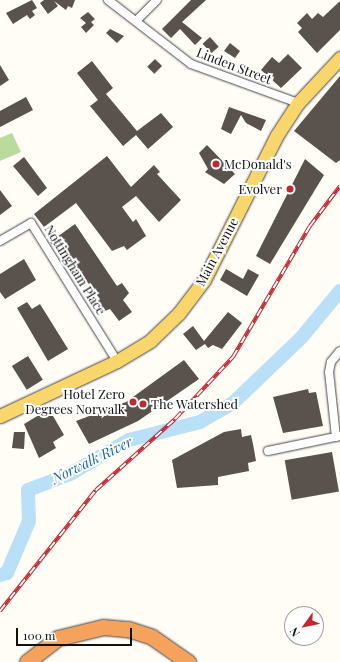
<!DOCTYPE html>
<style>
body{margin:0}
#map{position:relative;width:340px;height:662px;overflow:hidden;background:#fffdf5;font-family:"Playfair Display",serif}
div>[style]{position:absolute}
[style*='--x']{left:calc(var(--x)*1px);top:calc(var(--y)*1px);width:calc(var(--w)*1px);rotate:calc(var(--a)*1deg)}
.forest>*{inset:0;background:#b9dc9c}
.river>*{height:14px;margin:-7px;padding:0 7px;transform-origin:7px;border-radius:7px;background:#b9e0f7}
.building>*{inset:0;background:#5a524d;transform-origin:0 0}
.roads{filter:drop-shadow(0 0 1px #444) drop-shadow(0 0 1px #444)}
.minor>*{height:8px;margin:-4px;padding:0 4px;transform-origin:4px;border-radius:4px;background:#fff}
.primary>*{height:13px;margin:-6.5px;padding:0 6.5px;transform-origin:6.5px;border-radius:6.5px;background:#f9d66b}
.motorway>*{height:15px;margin:-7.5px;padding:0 7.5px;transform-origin:7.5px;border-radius:7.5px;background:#f5a25d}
.rail>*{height:4px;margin-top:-2px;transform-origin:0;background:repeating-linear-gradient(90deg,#fff 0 8px,#c4262e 0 16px);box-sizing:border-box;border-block:1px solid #c4262e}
.dots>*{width:11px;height:11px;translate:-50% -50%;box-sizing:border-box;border:2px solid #fff;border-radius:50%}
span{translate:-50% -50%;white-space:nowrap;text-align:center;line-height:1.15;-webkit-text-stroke:4px #fff;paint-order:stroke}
.street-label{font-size:13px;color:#111}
.poi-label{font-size:13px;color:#111}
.left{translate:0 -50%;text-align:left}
.right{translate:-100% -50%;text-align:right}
.water-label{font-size:14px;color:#1768a6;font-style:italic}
.north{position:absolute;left:284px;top:606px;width:40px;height:40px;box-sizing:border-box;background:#fff;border:1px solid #a0a0a0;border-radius:50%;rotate:237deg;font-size:11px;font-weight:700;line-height:16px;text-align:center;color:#111}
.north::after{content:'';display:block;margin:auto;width:14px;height:18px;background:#c4262e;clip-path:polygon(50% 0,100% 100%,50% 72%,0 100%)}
.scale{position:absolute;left:16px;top:628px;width:116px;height:18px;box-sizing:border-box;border:2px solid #111;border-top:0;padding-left:5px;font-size:12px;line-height:14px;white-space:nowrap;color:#111;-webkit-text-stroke:3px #fff;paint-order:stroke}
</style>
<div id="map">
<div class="forest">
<i style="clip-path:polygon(12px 133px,21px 152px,0 161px,0 138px)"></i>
</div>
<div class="river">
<i style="--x:0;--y:575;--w:7;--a:-16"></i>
<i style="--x:7;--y:573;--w:56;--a:-67.1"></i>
<i style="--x:29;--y:521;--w:31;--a:-92"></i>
<i style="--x:28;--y:490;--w:45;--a:-20.9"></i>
<i style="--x:70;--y:474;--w:68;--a:-30"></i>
<i style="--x:129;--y:440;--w:73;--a:-14.2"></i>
<i style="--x:200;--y:422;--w:39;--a:-30"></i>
<i style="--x:234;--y:402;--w:93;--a:-43.7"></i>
<i style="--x:301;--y:338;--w:61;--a:-50.3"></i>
</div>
<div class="building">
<i style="clip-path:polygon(32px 0,37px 8px,32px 11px,35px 15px,30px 19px,27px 15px,13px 24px,6px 13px)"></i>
<i style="clip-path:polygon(44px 0,75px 0,72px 8px,68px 6px,66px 10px,54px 1px,58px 6px,48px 14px,40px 3px)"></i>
<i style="clip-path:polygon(191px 0,206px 0,182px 22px,202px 38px,195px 45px,180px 29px,171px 38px,162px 29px)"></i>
<i style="clip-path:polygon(340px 1px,340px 30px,317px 53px,298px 32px,302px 28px,297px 23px,307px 13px,312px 19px,318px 13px,323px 17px)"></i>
<i style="clip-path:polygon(88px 12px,95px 19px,91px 22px,94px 25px,86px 33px,81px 27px,86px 23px,80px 18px)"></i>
<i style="clip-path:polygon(110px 29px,124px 36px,117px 43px,106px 33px)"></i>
<i style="left:210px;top:37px;width:13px;height:10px;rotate:48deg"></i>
<i style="clip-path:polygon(230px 43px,240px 51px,235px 58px,224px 51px)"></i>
<i style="clip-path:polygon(288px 54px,302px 68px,281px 88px,261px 70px,272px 57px,279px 63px)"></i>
<i style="left:155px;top:59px;width:10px;height:11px;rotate:45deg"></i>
<i style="clip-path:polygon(92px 61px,113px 88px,106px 94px,137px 131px,161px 113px,173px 127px,148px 149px,136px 135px,123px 146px,90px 106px,98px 100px,77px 73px)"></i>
<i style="clip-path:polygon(0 65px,9px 80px,0 86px)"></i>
<i style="clip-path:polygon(340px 76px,340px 160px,336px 163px,294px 131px)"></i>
<i style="clip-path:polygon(26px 97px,33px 110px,0 127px,0 111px)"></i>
<i style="clip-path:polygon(229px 107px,266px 120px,261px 131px,246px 123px,241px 115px,231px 134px,221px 129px)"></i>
<i style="clip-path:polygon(207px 145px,235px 174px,224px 184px,205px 172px,208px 169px,199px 153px)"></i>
<i style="clip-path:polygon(107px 156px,131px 187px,154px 165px,160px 172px,157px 174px,181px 200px,159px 222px,136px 196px,122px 207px,133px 222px,136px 219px,146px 236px,127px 250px,124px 246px,112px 251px,76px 203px,44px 227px,34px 214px)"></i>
<i style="clip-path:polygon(24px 157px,47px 188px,38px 196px,13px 166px)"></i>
<i style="clip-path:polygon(305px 159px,324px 175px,270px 264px,256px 256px)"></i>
<i style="clip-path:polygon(0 190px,12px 206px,0 215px)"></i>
<i style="clip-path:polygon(75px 224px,117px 286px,122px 283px,129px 293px,123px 300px,132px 312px,119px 321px,110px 309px,102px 312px,95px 302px,100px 299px,85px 279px,63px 250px,58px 253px,50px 242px)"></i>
<i style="clip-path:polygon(24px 259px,36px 280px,5px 299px,0 292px,0 274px)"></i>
<i style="clip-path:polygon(226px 269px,243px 279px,248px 269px,259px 275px,247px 296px,220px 280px)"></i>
<i style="clip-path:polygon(27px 302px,32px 309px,40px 304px,68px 349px,48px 361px,17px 308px)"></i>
<i style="clip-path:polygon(228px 312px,242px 323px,222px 349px,213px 345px,208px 348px,205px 344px,196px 350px,183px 334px,193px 326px,204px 341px)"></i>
<i style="left:28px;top:356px;width:28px;height:19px;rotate:58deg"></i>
<i style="clip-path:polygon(184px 360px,199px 379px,138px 421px,89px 444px,76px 421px,126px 402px)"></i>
<i style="clip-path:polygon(308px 389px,309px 393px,316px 392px,323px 426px,283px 433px,273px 397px)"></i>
<i style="clip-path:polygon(49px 409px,64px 435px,53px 442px,56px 448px,39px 458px,24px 424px)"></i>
<i style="clip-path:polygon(241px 429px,242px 437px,251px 435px,253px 444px,256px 461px,248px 463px,249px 471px,218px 477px,218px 485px,177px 488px,172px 460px,224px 432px)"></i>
<i style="clip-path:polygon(14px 432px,25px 432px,24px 449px,12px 448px)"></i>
<i style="left:332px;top:452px;width:40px;height:48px;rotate:80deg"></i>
</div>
<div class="roads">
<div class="minor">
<i style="--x:108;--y:0;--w:105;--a:37.6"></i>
<i style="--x:191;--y:64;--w:114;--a:20"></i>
<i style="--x:137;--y:20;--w:28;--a:-45"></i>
<i style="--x:0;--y:241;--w:36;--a:-30"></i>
<i style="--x:31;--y:223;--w:163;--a:58.1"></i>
<i style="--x:336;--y:437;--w:65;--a:-96.1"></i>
<i style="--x:329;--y:372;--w:10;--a:-79"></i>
<i style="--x:331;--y:362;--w:14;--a:-51"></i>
<i style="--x:268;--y:451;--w:74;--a:-11.8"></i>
</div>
<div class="primary">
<i style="--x:0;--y:416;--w:129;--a:-25.2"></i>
<i style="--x:117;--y:361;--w:39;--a:-31"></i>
<i style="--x:150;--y:341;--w:40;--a:-44"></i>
<i style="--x:179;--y:313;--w:41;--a:-52.9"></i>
<i style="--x:204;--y:280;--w:162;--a:-63.3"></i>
<i style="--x:277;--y:135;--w:38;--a:-57"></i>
<i style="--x:298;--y:103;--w:62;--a:-47"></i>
</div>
<div class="motorway">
<i style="--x:27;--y:662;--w:39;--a:-38"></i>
<i style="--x:58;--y:638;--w:46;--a:-13.7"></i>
<i style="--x:103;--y:627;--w:25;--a:5"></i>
<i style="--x:128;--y:629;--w:25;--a:18"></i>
<i style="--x:152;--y:637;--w:44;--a:34.8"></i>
</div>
</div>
<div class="rail">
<i style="--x:0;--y:611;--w:154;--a:-51.6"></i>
<i style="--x:96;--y:490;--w:106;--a:-41.9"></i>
<i style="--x:175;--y:419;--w:85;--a:-46.9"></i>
<i style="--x:233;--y:357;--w:152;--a:-59.6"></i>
<i style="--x:310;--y:226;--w:50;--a:-53.1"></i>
</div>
<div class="dots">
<i style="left:216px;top:164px;background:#c4262e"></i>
<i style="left:290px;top:189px;background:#c4262e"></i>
<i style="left:133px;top:402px;background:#c4262e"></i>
<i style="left:143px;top:404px;background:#c4262e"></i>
</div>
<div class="street-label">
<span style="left:234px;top:66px;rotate:21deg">Linden Street</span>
<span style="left:217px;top:252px;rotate:-62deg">Main Avenue</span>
<span style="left:75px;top:270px;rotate:58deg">Nottingham Place</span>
</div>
<div class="poi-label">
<span class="left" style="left:224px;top:164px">McDonald's</span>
<span class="right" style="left:282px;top:189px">Evolver</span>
<span class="right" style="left:125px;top:402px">Hotel Zero<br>Degrees Norwalk</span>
<span class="left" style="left:151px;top:404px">The Watershed</span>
</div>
<div class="water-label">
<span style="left:92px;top:460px;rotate:-26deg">Norwalk River</span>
</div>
<div class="north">N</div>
<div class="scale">100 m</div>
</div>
